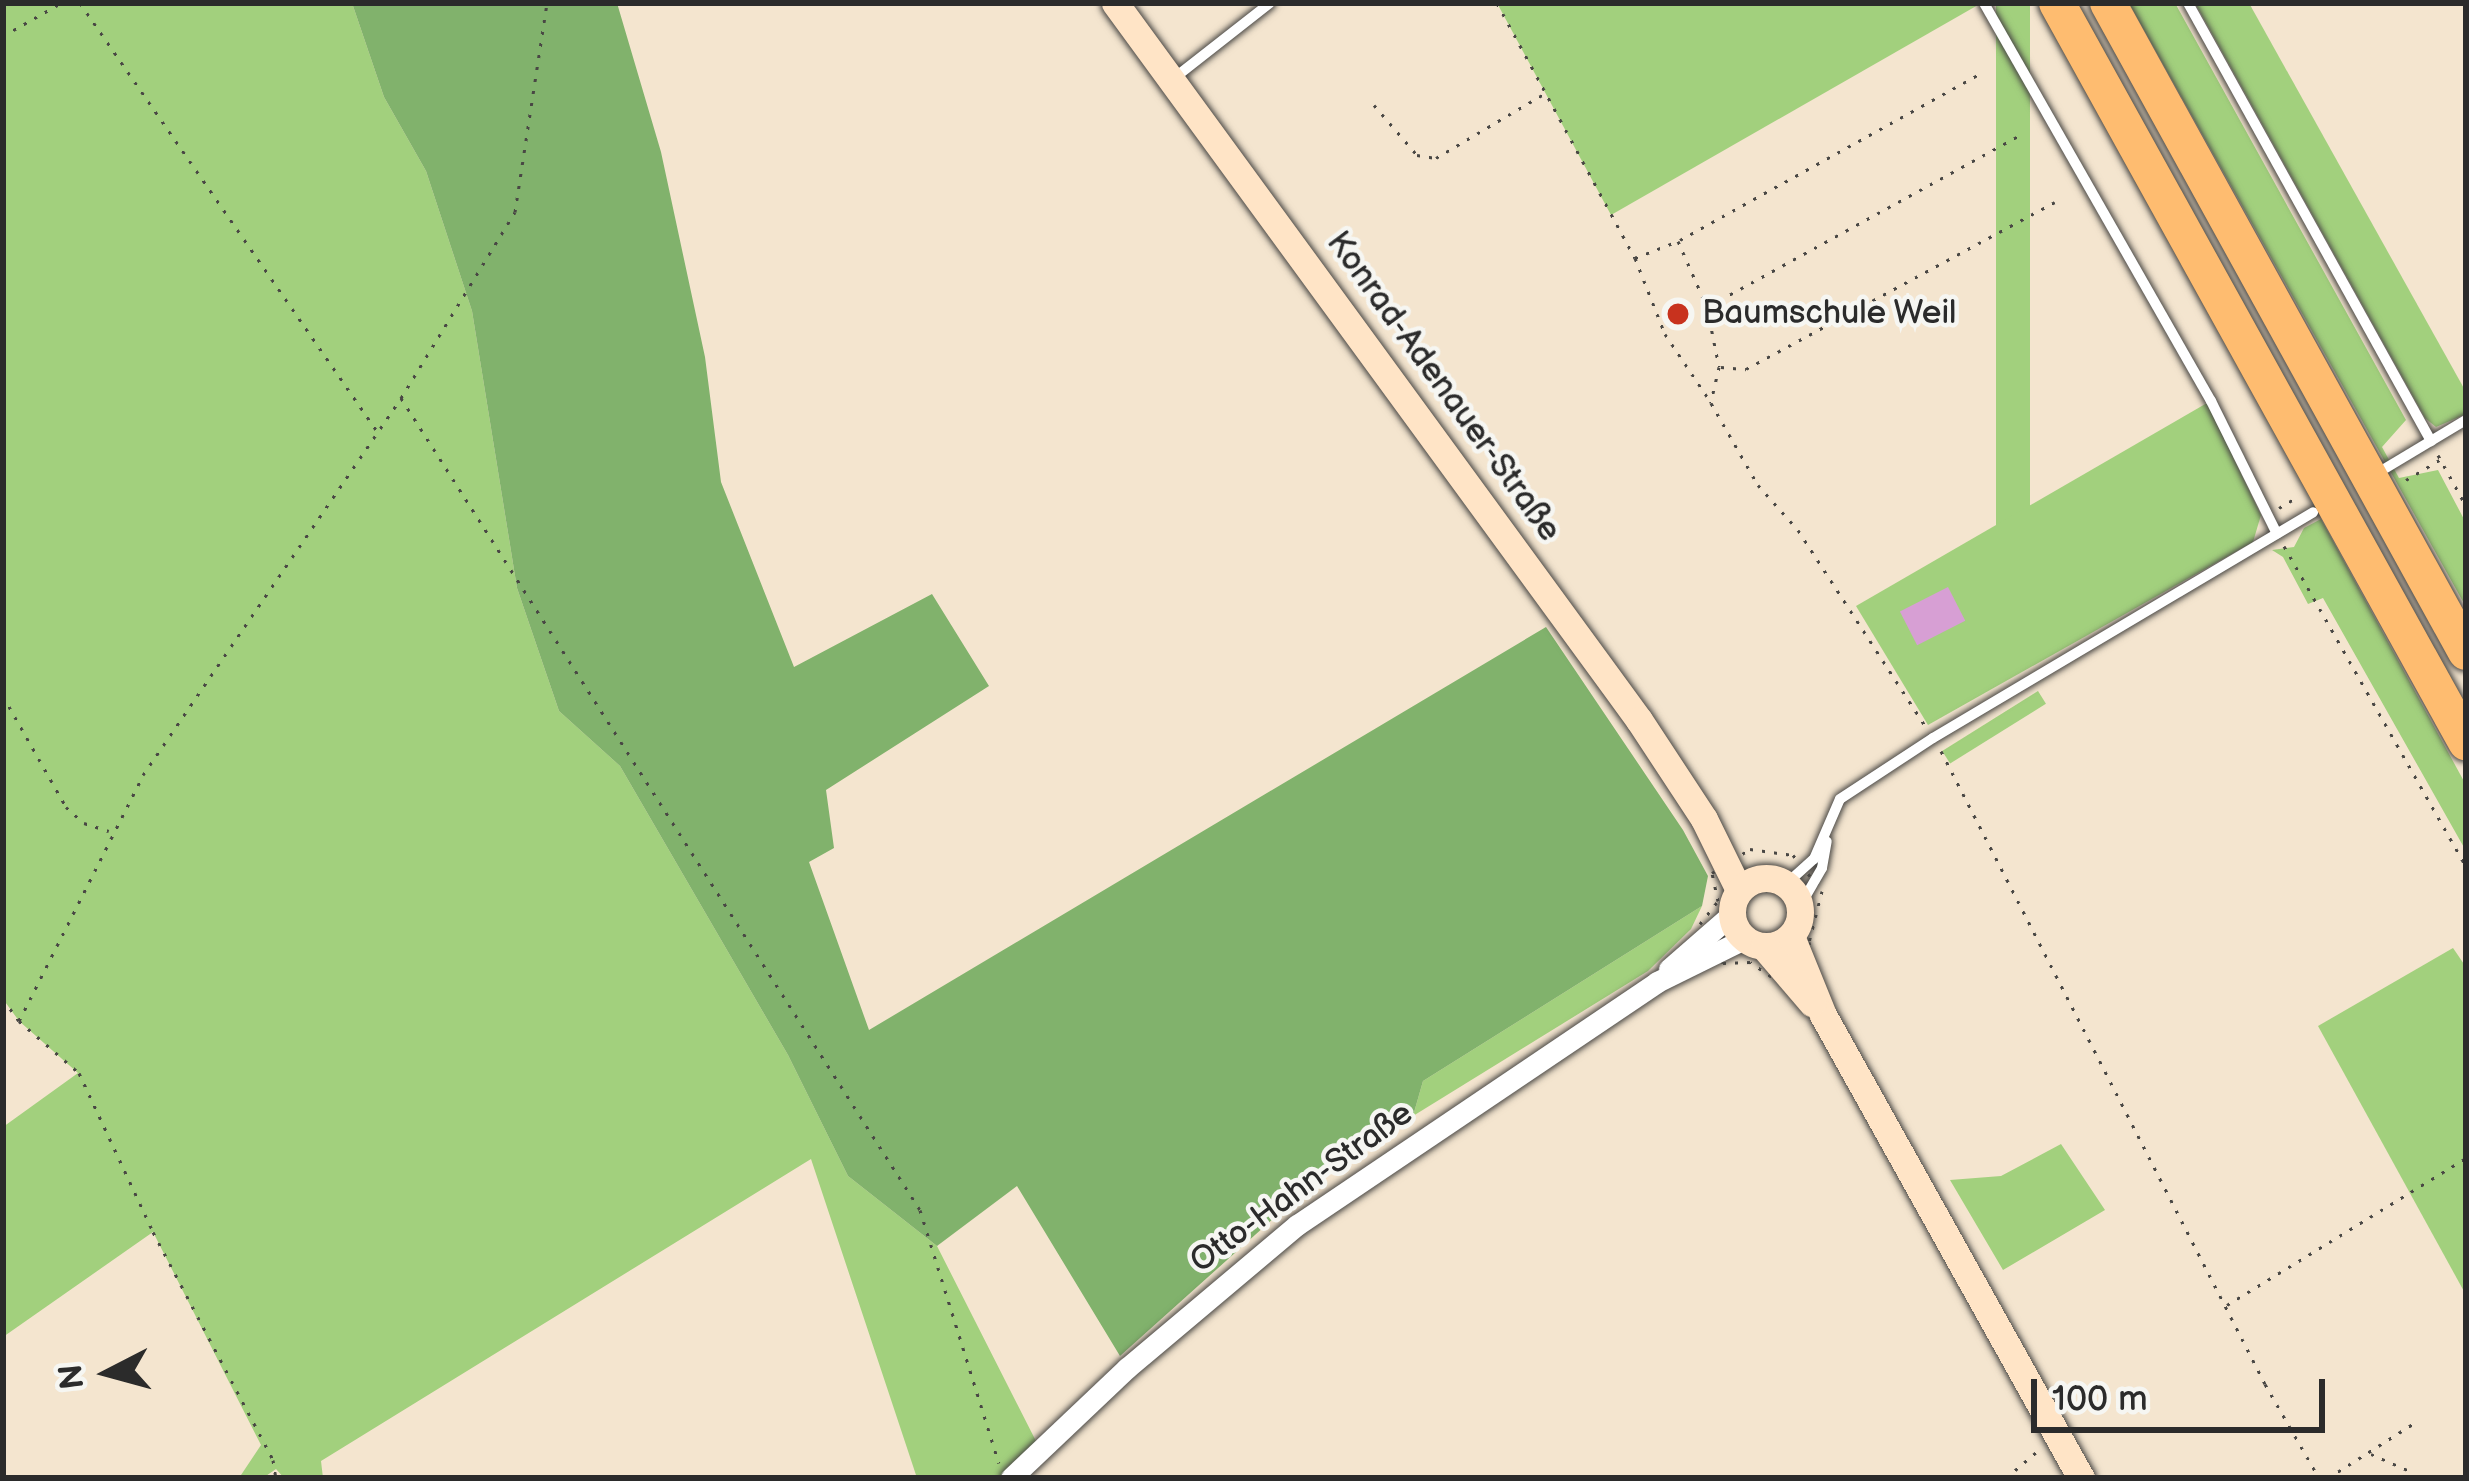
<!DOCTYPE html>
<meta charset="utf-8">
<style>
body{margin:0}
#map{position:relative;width:2469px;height:1481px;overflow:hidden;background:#f4e5cf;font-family:"Balsamiq Sans",sans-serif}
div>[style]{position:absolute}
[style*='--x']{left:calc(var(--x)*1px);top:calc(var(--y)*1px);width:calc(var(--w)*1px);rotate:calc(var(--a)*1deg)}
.green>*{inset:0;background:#a2d07d;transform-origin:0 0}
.forest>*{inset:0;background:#81b26c}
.building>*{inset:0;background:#d79fd4;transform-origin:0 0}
.path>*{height:3px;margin-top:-1.5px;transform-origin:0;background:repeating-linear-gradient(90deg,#494744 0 3px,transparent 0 12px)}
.roads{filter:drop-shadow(0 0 3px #494744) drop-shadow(0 0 3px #494744)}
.lane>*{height:10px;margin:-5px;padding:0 5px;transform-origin:5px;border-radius:5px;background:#fff}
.street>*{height:21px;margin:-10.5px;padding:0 10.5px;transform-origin:10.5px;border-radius:10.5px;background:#fff}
.secondary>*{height:27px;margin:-13.5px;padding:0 13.5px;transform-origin:13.5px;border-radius:13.5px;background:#ffe4c6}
.secondary>.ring{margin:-13.5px;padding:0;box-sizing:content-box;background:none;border:27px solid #ffe4c6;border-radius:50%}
.highway>*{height:36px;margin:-18px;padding:0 18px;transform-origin:18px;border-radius:18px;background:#febc70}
.dots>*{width:33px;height:33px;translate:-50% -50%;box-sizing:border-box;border:6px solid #f6f6f2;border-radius:50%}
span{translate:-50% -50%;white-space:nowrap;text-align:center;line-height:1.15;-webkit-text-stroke:9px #f6f6f2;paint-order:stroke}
.poi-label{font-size:33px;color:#2b2b2b}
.left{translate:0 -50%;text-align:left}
.street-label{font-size:33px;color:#2b2b2b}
.frame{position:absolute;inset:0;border:6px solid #2b2b2b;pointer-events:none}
.north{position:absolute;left:48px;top:1313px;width:120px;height:120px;-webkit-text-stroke:9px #f6f6f2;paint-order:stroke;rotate:264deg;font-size:33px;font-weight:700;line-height:48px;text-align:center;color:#2b2b2b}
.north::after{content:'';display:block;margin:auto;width:42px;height:54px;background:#2b2b2b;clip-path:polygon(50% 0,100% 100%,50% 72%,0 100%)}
.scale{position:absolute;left:2031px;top:1379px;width:294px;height:54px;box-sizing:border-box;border:6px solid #2b2b2b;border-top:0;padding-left:15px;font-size:36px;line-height:42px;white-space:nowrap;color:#2b2b2b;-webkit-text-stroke:9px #f6f6f2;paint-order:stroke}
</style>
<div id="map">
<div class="green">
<i style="clip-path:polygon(3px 3px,352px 3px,384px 97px,426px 171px,472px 311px,517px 588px,559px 711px,620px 766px,788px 1055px,848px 1176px,937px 1246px,1040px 1449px,1011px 1478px,917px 1478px,811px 1159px,321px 1461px,323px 1478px,284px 1478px,276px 1469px,263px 1478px,241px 1475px,261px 1445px,153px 1232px,3px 1337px,3px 1127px,78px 1073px,19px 1021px,3px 999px)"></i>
<i style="clip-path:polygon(1497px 3px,1977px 3px,1978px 5px,1611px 215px)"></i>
<i style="left:1996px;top:3px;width:34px;height:579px"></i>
<i style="clip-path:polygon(2129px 3px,2175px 3px,2406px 420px,2382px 447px,2399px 478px,2438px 470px,2466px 523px,2466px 607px)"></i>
<i style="clip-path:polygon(2195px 3px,2249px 3px,2466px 392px,2466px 414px,2436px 427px,2425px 418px)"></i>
<i style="clip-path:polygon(2207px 403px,2261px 515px,2253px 542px,1928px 725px,1856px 606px)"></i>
<i style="clip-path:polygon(2321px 519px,2466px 785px,2466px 851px,2323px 598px,2308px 604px,2283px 557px,2272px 550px,2294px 547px,2304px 528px)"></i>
<i style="left:2038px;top:691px;width:15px;height:113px;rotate:58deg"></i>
<i style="clip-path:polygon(1702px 906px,1691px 929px,1648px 971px,1413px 1116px,1423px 1081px)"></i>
<i style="clip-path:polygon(2453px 948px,2466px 967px,2466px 1295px,2318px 1026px)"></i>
<i style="clip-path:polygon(2061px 1144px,2105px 1210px,2003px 1270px,1950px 1180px,2001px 1176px)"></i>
</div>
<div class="forest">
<i style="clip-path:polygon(352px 3px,617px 3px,661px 152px,705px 357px,721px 482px,794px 667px,932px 594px,989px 686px,826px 790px,834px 848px,809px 862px,869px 1030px,1546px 627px,1683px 830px,1708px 876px,1702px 906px,1423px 1081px,1413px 1116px,1334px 1164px,1120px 1356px,1017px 1186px,937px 1246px,848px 1176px,788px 1055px,620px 766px,559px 711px,517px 588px,472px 311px,426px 171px,384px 97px)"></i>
</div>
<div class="building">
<i style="left:1948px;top:587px;width:38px;height:54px;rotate:63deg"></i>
</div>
<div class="path">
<i style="--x:80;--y:3;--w:521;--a:55.24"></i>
<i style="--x:1497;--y:3;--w:290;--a:61.6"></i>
<i style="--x:1635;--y:258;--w:46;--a:-21.6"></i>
<i style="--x:1678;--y:241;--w:72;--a:66.3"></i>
<i style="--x:1707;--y:307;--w:61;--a:78.7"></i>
<i style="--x:1719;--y:367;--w:37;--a:103"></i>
<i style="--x:1711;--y:403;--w:95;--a:60.2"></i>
<i style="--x:1758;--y:485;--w:60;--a:48.4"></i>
<i style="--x:1798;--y:530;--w:235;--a:57"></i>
<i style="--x:3;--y:36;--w:67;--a:-29.6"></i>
<i style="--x:1374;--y:105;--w:66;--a:49.3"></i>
<i style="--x:1417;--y:155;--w:19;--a:9"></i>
<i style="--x:1436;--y:158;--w:126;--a:-30.7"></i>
<i style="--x:1680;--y:240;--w:346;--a:-29"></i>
<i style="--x:1635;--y:258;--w:82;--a:68.5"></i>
<i style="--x:1665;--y:334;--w:81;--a:56.1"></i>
<i style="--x:1709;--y:306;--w:353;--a:-28.8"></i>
<i style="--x:1721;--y:367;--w:25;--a:5"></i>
<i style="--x:1746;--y:369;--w:351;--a:-28.4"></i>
<i style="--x:401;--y:398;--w:964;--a:57.41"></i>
<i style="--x:920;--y:1210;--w:265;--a:72.7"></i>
<i style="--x:2438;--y:455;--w:58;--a:61.2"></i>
<i style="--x:2406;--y:480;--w:39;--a:-31"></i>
<i style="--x:2279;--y:508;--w:21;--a:-31"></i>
<i style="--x:2284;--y:546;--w:368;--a:60.4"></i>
<i style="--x:3;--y:696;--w:128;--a:60.4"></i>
<i style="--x:66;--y:807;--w:24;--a:42"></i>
<i style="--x:84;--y:823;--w:26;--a:18"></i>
<i style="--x:1941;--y:751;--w:711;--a:62.89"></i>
<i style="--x:2265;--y:1384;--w:108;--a:60.1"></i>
<i style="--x:1750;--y:849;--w:43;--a:7.9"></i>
<i style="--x:1793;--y:855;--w:46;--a:51.1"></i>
<i style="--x:1822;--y:891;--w:53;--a:104.3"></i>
<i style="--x:1809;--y:942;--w:21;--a:79"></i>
<i style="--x:1813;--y:963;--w:38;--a:148"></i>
<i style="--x:1781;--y:983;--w:37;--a:-146"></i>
<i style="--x:1750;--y:962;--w:27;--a:178"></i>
<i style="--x:1723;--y:963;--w:45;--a:-120.5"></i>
<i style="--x:1700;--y:924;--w:29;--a:-52"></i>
<i style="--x:1718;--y:901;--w:29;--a:-102"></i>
<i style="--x:1712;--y:873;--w:45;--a:-32.3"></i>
<i style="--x:3;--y:999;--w:27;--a:54"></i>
<i style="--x:19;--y:1021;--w:79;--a:40.9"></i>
<i style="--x:79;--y:1073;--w:175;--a:65"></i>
<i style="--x:153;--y:1232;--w:258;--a:62.2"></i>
<i style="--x:273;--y:1460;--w:18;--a:81"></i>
<i style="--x:19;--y:1021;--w:275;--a:-63.2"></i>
<i style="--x:143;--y:775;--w:457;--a:-55.6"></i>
<i style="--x:401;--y:398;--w:218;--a:-58.5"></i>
<i style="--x:515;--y:212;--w:211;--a:-81.3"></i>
<i style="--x:2227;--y:1305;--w:281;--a:-31.6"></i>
<i style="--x:2371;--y:1454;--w:47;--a:23.8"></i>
<i style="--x:2006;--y:1478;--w:45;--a:-40.5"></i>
<i style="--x:2328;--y:1478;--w:104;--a:-32.5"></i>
</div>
<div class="roads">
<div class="lane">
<i style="--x:1984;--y:3;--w:458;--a:60.3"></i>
<i style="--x:2211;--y:401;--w:148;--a:63.6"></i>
<i style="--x:2188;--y:3;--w:501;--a:60.98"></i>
<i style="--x:1173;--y:79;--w:123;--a:-38.1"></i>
<i style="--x:2386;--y:468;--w:93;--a:-31"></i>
<i style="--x:1786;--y:884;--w:38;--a:-42"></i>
<i style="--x:1814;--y:859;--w:65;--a:-66.6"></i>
<i style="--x:1840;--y:799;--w:111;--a:-33.3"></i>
<i style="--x:1933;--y:738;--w:442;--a:-30.7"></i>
<i style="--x:1800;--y:906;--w:44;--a:-59.9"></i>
<i style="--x:1822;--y:868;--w:27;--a:-80"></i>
</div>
<div class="street">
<i style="--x:1669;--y:969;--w:82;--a:-41.1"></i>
<i style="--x:1011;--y:1478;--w:160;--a:-43.5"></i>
<i style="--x:1127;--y:1368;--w:222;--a:-40.1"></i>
<i style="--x:1297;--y:1225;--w:434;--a:-34"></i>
<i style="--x:1657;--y:982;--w:97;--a:-26.3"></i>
</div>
<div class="secondary">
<i style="--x:1115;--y:3;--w:888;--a:53.84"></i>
<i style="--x:1639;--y:720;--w:118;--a:56.7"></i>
<i style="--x:1704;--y:819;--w:79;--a:63.8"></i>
<i class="ring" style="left:1732px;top:878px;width:41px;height:41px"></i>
<i style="--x:1791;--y:936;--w:85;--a:67.9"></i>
<i style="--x:1823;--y:1015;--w:530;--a:60.87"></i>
<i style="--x:1764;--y:947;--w:74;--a:49.4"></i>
</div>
<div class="highway">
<i style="--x:2057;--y:3;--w:845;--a:61.04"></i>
<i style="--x:2108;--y:3;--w:741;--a:61.12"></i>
</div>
</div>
<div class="dots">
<i style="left:1678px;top:314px;background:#c8321e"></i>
</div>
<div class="poi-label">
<span class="left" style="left:1702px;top:314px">Baumschule Weil</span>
</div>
<div class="street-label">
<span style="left:1443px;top:387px;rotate:54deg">Konrad-Adenauer-Straße</span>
<span style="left:1302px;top:1188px;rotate:-36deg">Otto-Hahn-Straße</span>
</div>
<div class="frame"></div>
<div class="north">N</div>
<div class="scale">100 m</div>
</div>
